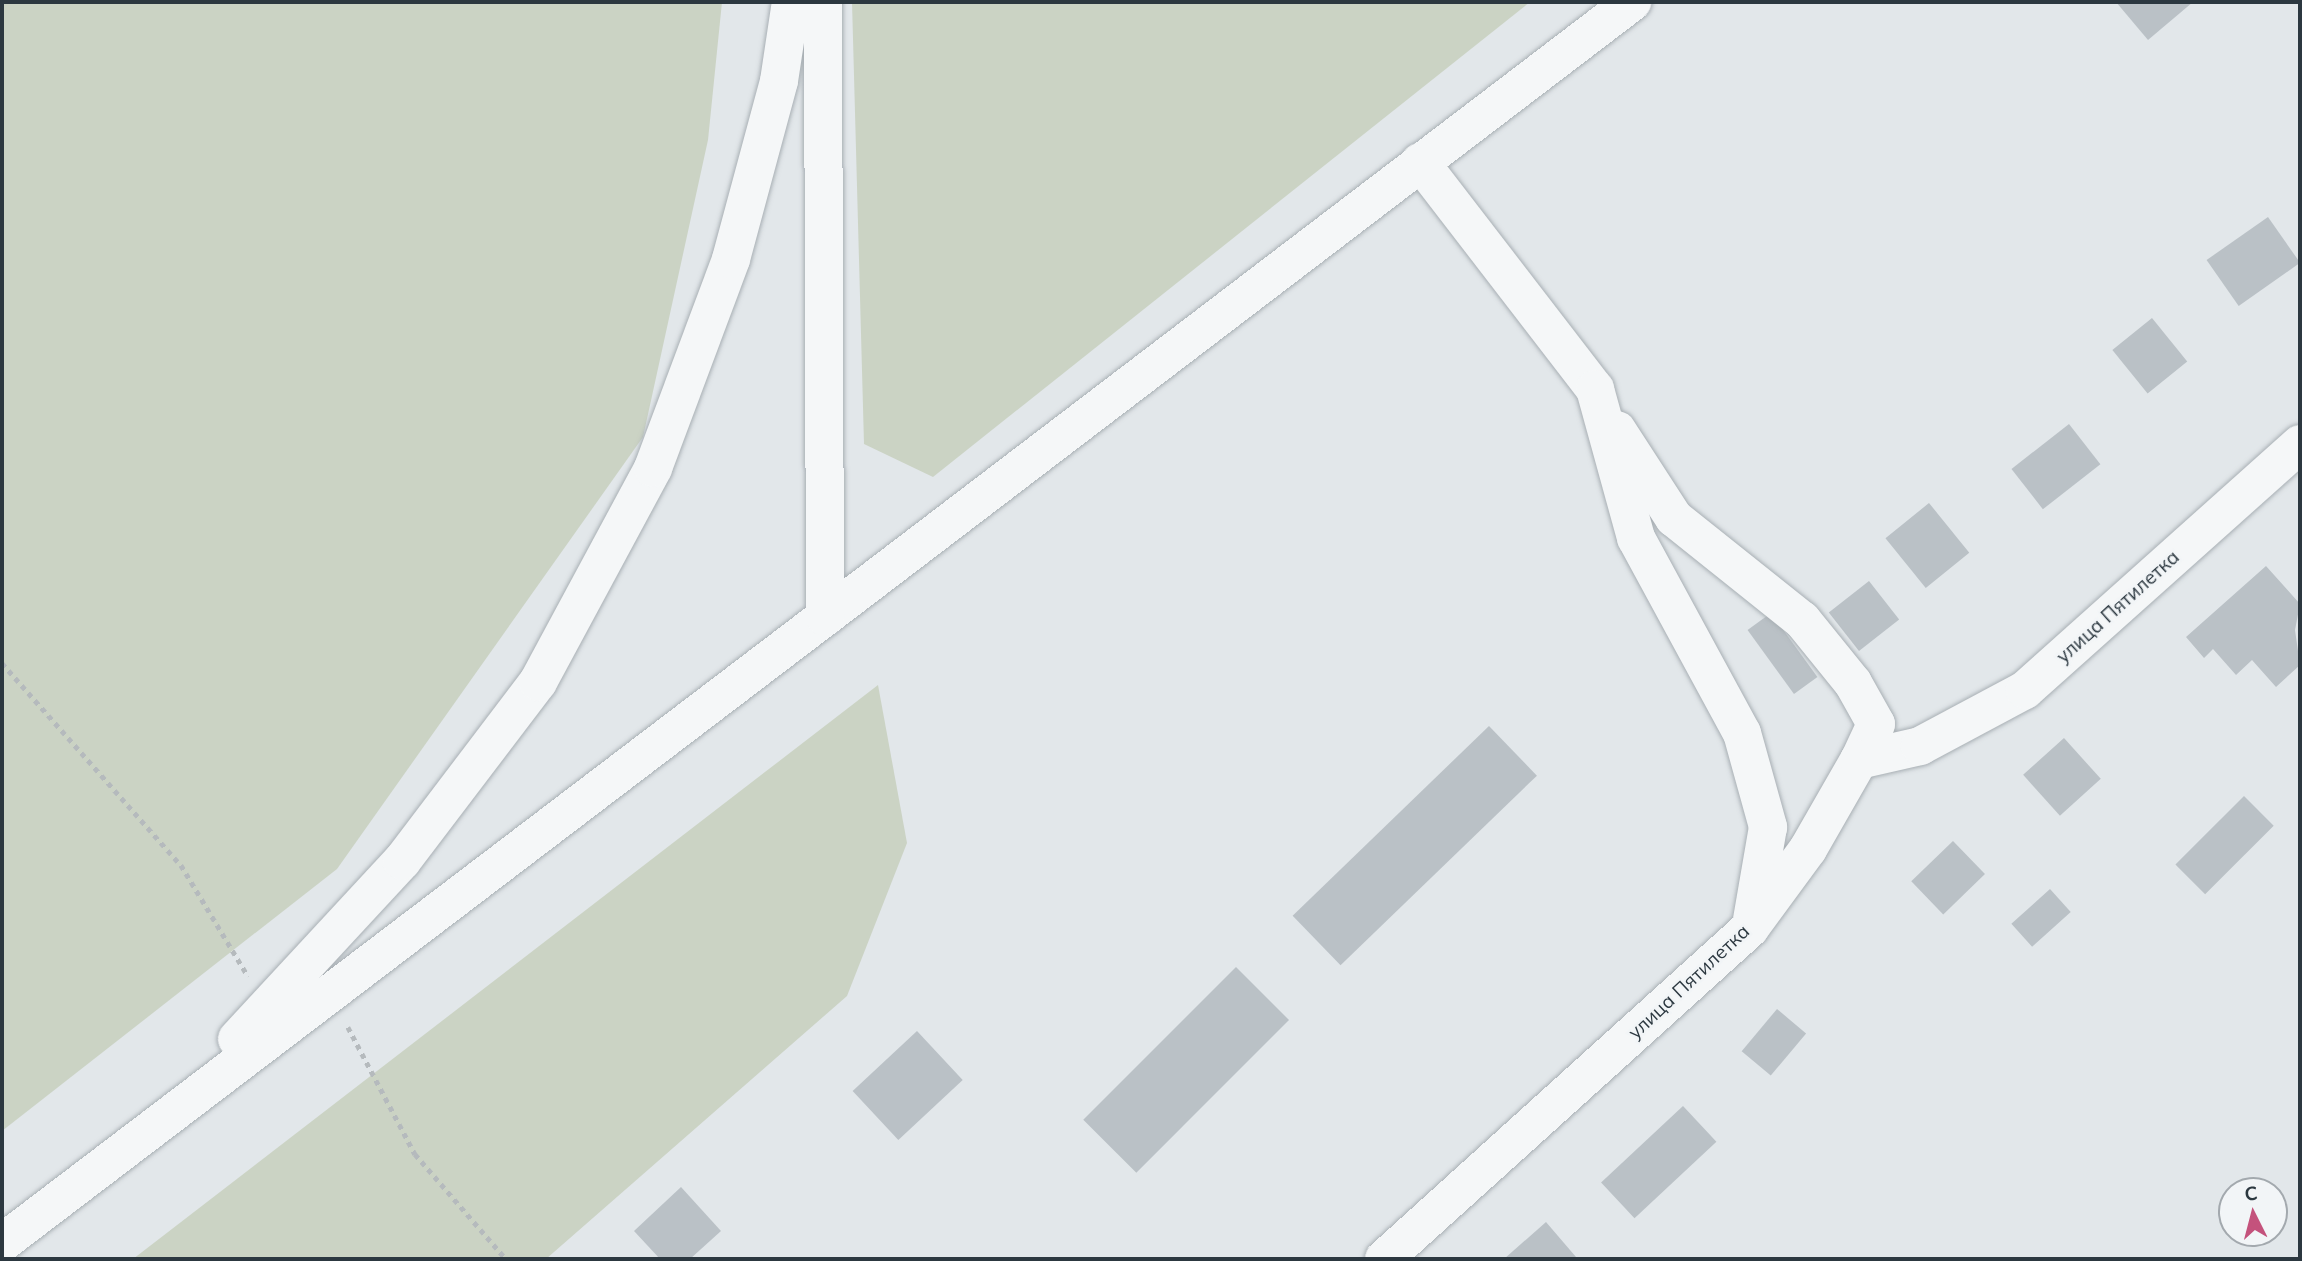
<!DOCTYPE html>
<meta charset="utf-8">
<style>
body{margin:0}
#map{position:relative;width:2302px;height:1261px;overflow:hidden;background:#e2e7ea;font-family:Mulish,sans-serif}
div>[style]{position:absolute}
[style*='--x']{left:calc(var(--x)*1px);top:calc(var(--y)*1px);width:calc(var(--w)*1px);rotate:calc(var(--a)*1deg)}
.green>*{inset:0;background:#cbd3c4}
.building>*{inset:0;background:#bac1c6;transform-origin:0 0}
.path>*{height:4.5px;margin-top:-2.25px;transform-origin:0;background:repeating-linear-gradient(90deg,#b5babd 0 5px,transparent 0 10px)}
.roads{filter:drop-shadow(0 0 2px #a8afb4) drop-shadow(0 0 2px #a8afb4)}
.minor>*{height:38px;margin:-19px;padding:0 19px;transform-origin:19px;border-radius:19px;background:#f5f7f8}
.tertiary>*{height:38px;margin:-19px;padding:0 19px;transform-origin:19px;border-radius:19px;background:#f5f7f8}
span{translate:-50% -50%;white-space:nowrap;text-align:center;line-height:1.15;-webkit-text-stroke:5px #f2f5f7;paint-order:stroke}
.street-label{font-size:19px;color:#2c3840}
.frame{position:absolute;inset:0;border:4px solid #2c3840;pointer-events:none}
.north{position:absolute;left:2218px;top:1177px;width:70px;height:70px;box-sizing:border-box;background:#f2f5f7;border:2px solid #a3a9ae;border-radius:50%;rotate:354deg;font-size:19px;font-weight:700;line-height:28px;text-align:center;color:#2c3840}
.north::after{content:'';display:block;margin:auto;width:24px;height:32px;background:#c4527c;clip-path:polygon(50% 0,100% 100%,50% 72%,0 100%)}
</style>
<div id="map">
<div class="green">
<i style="clip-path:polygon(2px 2px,722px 2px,708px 140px,643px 437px,337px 869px,2px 1131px)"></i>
<i style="clip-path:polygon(852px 2px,1530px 2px,933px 477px,864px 444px)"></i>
<i style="clip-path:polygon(878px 685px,907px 843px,847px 996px,546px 1259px,133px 1259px)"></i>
</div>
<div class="building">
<i style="clip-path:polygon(2116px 2px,2193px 2px,2148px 40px)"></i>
<i style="left:2268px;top:217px;width:56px;height:75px;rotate:55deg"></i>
<i style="left:2152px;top:318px;width:56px;height:51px;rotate:51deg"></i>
<i style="left:2069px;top:424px;width:51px;height:73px;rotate:52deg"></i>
<i style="left:1929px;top:503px;width:64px;height:56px;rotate:51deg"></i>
<i style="clip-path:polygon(2266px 566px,2300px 604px,2295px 630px,2300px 665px,2276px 687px,2252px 660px,2236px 675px,2213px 649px,2204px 658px,2186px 637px)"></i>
<i style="left:1869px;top:581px;width:49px;height:51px;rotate:52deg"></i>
<i style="left:1771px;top:613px;width:79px;height:29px;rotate:54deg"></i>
<i style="left:1489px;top:726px;width:69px;height:273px;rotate:46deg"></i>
<i style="left:2064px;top:738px;width:55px;height:55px;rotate:48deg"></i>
<i style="left:2244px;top:796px;width:42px;height:97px;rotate:45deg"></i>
<i style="left:1953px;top:841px;width:46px;height:58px;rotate:46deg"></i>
<i style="left:2050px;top:889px;width:31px;height:52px;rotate:48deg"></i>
<i style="left:1236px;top:967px;width:75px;height:216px;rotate:45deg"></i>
<i style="left:1777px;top:1009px;width:38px;height:55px;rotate:40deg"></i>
<i style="left:917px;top:1031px;width:67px;height:88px;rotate:47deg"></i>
<i style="left:1683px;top:1106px;width:49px;height:112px;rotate:47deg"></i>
<i style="clip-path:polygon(681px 1187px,721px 1231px,690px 1259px,660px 1259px,634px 1231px)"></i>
<i style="clip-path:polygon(1546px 1222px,1576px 1257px,1504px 1259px)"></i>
</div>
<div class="path">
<i style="--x:2;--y:663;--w:270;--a:48.5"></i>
<i style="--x:181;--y:865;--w:130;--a:58.9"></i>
<i style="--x:348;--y:1027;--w:144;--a:62.2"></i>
<i style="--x:415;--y:1154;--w:139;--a:49.1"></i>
</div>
<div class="roads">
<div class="minor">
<i style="--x:1420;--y:162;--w:287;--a:52.4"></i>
<i style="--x:1595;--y:389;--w:155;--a:74.6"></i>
<i style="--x:1636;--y:538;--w:222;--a:61.5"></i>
<i style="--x:1742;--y:733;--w:98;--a:74.5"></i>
<i style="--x:1768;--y:827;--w:94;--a:99.8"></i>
<i style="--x:1617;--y:430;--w:105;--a:57.1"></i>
<i style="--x:1674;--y:518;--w:164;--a:38.6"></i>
<i style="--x:1802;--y:620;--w:81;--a:51"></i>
<i style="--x:1853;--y:683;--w:47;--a:60.7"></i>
<i style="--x:1876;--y:724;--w:40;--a:115"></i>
<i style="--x:825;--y:617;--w:1015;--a:-37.31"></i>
<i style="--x:1384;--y:1259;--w:493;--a:-42.1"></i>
<i style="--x:1750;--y:928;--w:98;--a:-53.7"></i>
<i style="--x:1808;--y:849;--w:103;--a:-60.2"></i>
<i style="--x:1859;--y:760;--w:63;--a:-12.9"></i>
<i style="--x:1920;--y:746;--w:119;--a:-28.1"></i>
<i style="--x:2025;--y:690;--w:369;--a:-41.8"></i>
</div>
<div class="tertiary">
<i style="--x:237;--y:1039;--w:243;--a:-47.2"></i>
<i style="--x:402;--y:861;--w:225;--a:-52.8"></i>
<i style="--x:538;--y:682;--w:243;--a:-61.7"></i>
<i style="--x:653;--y:468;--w:223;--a:-69.5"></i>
<i style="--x:731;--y:259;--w:184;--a:-74.9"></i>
<i style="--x:779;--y:81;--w:80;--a:-81.4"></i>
<i style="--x:2;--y:1243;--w:1034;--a:-37.26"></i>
<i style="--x:825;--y:617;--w:615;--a:-90.19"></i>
</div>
</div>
<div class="street-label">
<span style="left:2118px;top:607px;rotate:-42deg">улица Пятилетка</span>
<span style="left:1689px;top:982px;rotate:-43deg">улица Пятилетка</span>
</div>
<div class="frame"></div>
<div class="north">С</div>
</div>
